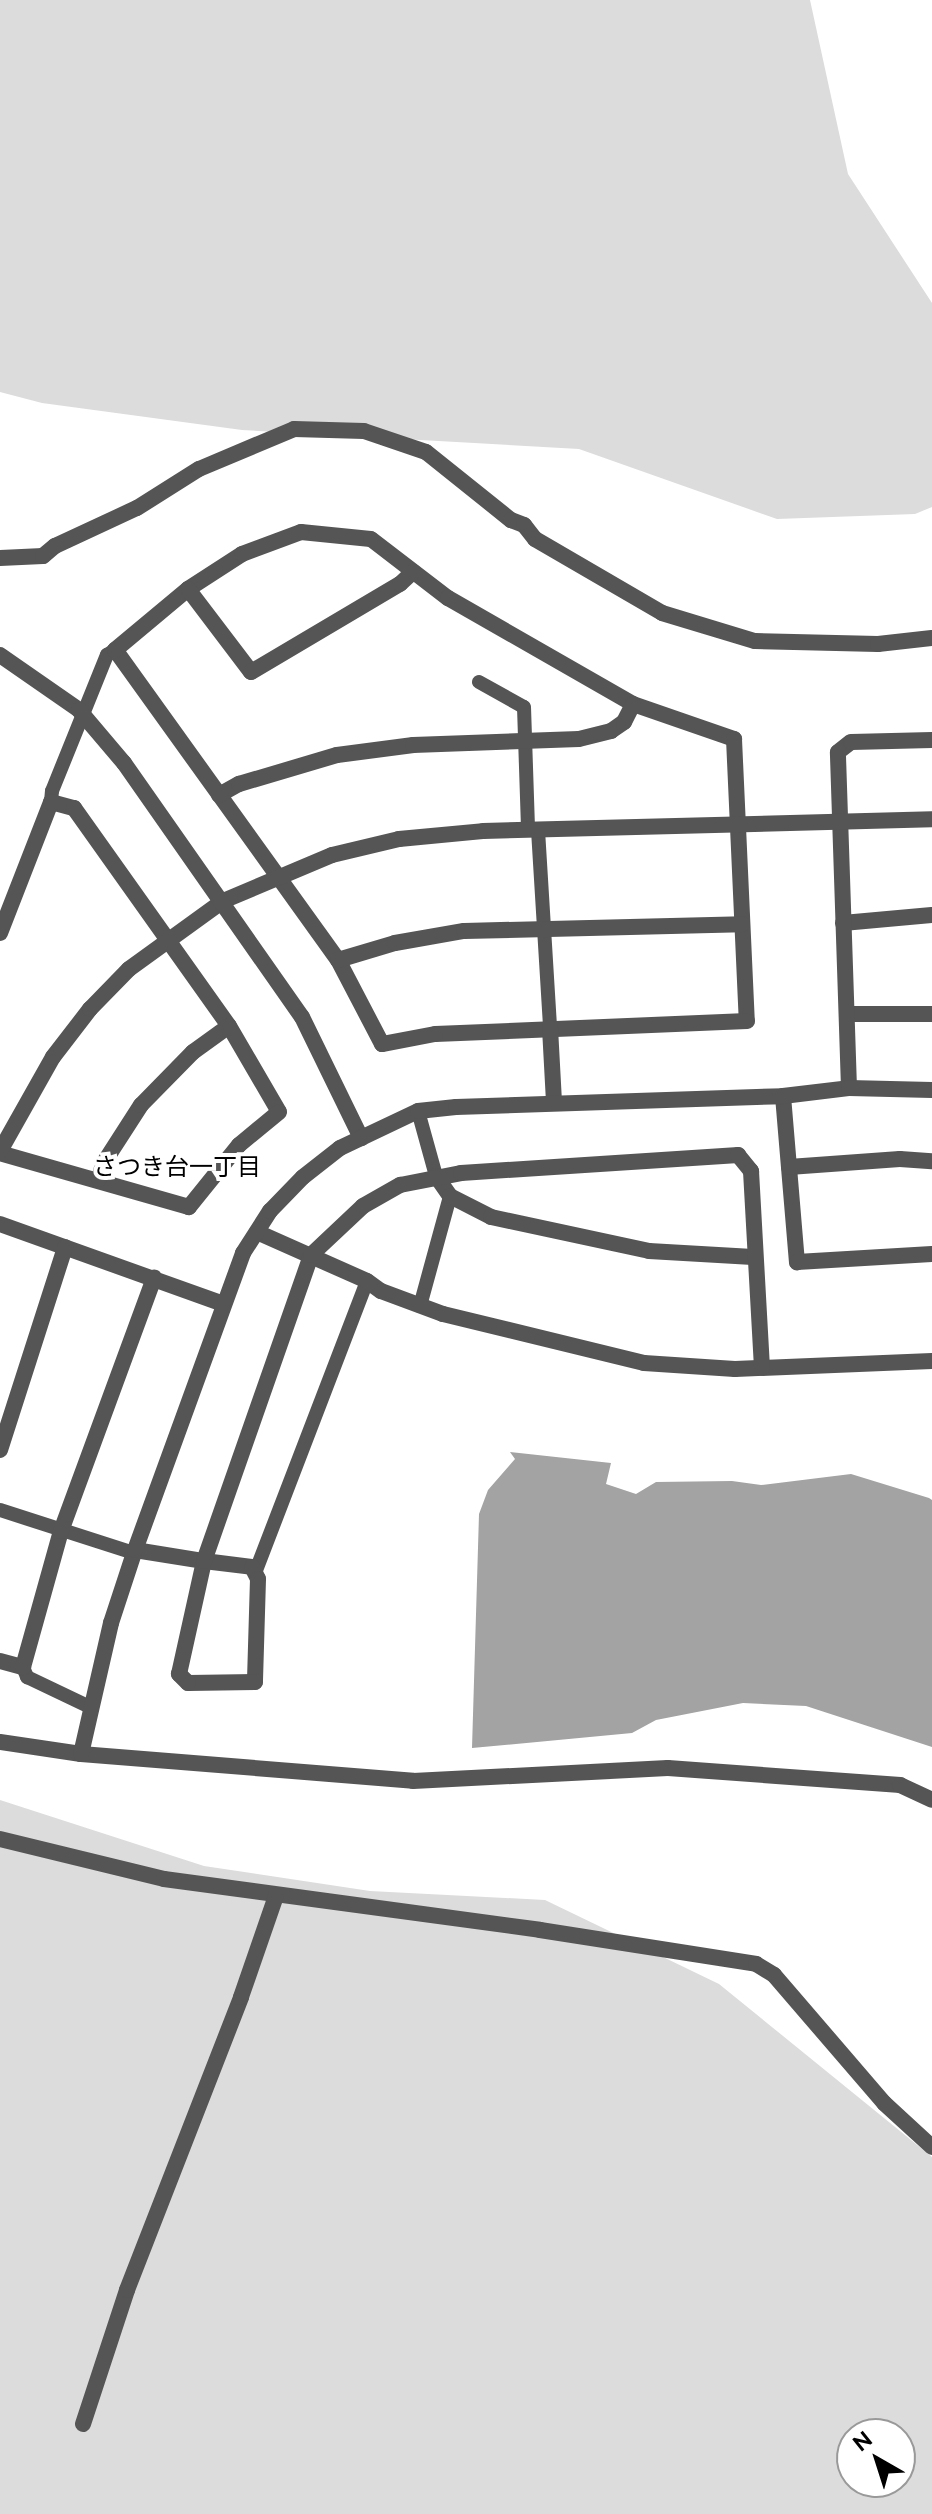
<!DOCTYPE html>
<meta charset="utf-8">
<style>
body{margin:0}
#map{position:relative;width:932px;height:2514px;overflow:hidden;background:#fff;font-family:Raleway,"Noto Sans JP",sans-serif}
div>[style]{position:absolute}
[style*='--x']{left:calc(var(--x)*1px);top:calc(var(--y)*1px);width:calc(var(--w)*1px);rotate:calc(var(--a)*1deg)}
.green>*{inset:0;background:#dcdcdc}
.water>*{inset:0;background:#a3a3a3}
.pedestrian>*{height:14px;margin:-7px;padding:0 7px;transform-origin:7px;border-radius:7px;background:#555}
.minor>*{height:16px;margin:-8px;padding:0 8px;transform-origin:8px;border-radius:8px;background:#555}
.tertiary>*{height:16px;margin:-8px;padding:0 8px;transform-origin:8px;border-radius:8px;background:#555}
span{translate:-50% -50%;white-space:nowrap;text-align:center;line-height:1.15;-webkit-text-stroke:8px #fff;paint-order:stroke}
.neighbourhood-label{font-size:24px;color:#000}
.north{position:absolute;left:836px;top:2418px;width:80px;height:80px;box-sizing:border-box;background:#fff;border:2px solid #999;border-radius:50%;rotate:321deg;font-size:22px;font-weight:700;line-height:32px;text-align:center;color:#000}
.north::after{content:'';display:block;margin:auto;width:28px;height:36px;background:#000;clip-path:polygon(50% 0,100% 100%,50% 72%,0 100%)}
</style>
<div id="map">
<div class="green">
<i style="clip-path:polygon(0 0,810px 0,848px 174px,932px 303px,932px 507px,915px 514px,777px 519px,579px 449px,242px 430px,42px 403px,0 392px)"></i>
<i style="clip-path:polygon(evenodd,0 1800px,204px 1866px,370px 1891px,545px 1900px,719px 1984px,932px 2157px,932px 2514px,0 2514px,0 1800px,852px 2434px,900px 2434px,900px 2482px,852px 2482px,852px 2434px)"></i>
</div>
<div class="water">
<i style="clip-path:polygon(510px 1452px,611px 1463px,606px 1484px,636px 1494px,656px 1482px,732px 1481px,761px 1485px,851px 1474px,929px 1498px,932px 1500px,932px 1747px,806px 1706px,743px 1703px,656px 1720px,632px 1733px,472px 1748px,479px 1514px,488px 1490px,515px 1459px)"></i>
</div>
<div class="pedestrian">
<i style="--x:479;--y:682;--w:51;--a:29.1"></i>
<i style="--x:524;--y:707;--w:123;--a:88.1"></i>
<i style="--x:51;--y:802;--w:11;--a:-85"></i>
<i style="--x:52;--y:791;--w:147;--a:-68"></i>
<i style="--x:107;--y:655;--w:9;--a:-32"></i>
<i style="--x:538;--y:830;--w:198;--a:86.5"></i>
<i style="--x:418;--y:1111;--w:67;--a:74.5"></i>
<i style="--x:420;--y:1306;--w:114;--a:-74.7"></i>
<i style="--x:0;--y:1510;--w:141;--a:17.8"></i>
<i style="--x:255;--y:1573;--w:313;--a:-69"></i>
<i style="--x:23;--y:1667;--w:11;--a:68"></i>
<i style="--x:27;--y:1677;--w:72;--a:25.5"></i>
</div>
<div class="minor">
<i style="--x:301;--y:532;--w:70;--a:5.7"></i>
<i style="--x:371;--y:539;--w:97;--a:37.5"></i>
<i style="--x:448;--y:598;--w:213;--a:29.8"></i>
<i style="--x:633;--y:704;--w:107;--a:19.1"></i>
<i style="--x:734;--y:739;--w:282;--a:87.4"></i>
<i style="--x:747;--y:1021;--w:312;--a:177.6"></i>
<i style="--x:435;--y:1034;--w:54;--a:169.3"></i>
<i style="--x:382;--y:1044;--w:95;--a:-117.6"></i>
<i style="--x:338;--y:960;--w:382;--a:-125.7"></i>
<i style="--x:115;--y:650;--w:95;--a:-39.9"></i>
<i style="--x:188;--y:589;--w:64;--a:-32.9"></i>
<i style="--x:242;--y:554;--w:63;--a:-20.4"></i>
<i style="--x:0;--y:558;--w:43;--a:-2.7"></i>
<i style="--x:43;--y:556;--w:16;--a:-40"></i>
<i style="--x:55;--y:546;--w:90;--a:-24.9"></i>
<i style="--x:137;--y:508;--w:73;--a:-32.2"></i>
<i style="--x:199;--y:469;--w:103;--a:-22.8"></i>
<i style="--x:294;--y:429;--w:70;--a:1.6"></i>
<i style="--x:364;--y:431;--w:65;--a:18.7"></i>
<i style="--x:426;--y:452;--w:109;--a:38.7"></i>
<i style="--x:511;--y:520;--w:14;--a:21"></i>
<i style="--x:524;--y:525;--w:18;--a:52"></i>
<i style="--x:535;--y:539;--w:147;--a:30.2"></i>
<i style="--x:662;--y:613;--w:97;--a:16.8"></i>
<i style="--x:755;--y:641;--w:123;--a:1.4"></i>
<i style="--x:878;--y:644;--w:54;--a:-6.3"></i>
<i style="--x:188;--y:589;--w:104;--a:52.8"></i>
<i style="--x:251;--y:672;--w:173;--a:-30.6"></i>
<i style="--x:400;--y:584;--w:18;--a:-43"></i>
<i style="--x:219;--y:795;--w:23;--a:-29"></i>
<i style="--x:239;--y:784;--w:102;--a:-16.5"></i>
<i style="--x:337;--y:755;--w:77;--a:-7.5"></i>
<i style="--x:413;--y:745;--w:166;--a:-2.1"></i>
<i style="--x:579;--y:739;--w:33;--a:-14"></i>
<i style="--x:611;--y:731;--w:16;--a:-35"></i>
<i style="--x:624;--y:722;--w:20;--a:-63"></i>
<i style="--x:843;--y:923;--w:89;--a:-5.1"></i>
<i style="--x:0;--y:933;--w:141;--a:-68.7"></i>
<i style="--x:51;--y:802;--w:24;--a:15"></i>
<i style="--x:74;--y:808;--w:267;--a:54.6"></i>
<i style="--x:229;--y:1026;--w:99;--a:59.8"></i>
<i style="--x:279;--y:1112;--w:52;--a:140.5"></i>
<i style="--x:239;--y:1145;--w:80;--a:128.9"></i>
<i style="--x:189;--y:1207;--w:197;--a:-164.1"></i>
<i style="--x:338;--y:960;--w:59;--a:-16.6"></i>
<i style="--x:395;--y:943;--w:70;--a:-9.9"></i>
<i style="--x:464;--y:931;--w:278;--a:-1.4"></i>
<i style="--x:848;--y:1014;--w:84;--a:0"></i>
<i style="--x:550;--y:1028;--w:75;--a:86.9"></i>
<i style="--x:849;--y:1088;--w:336;--a:-91.9"></i>
<i style="--x:838;--y:752;--w:16;--a:-38"></i>
<i style="--x:851;--y:742;--w:81;--a:-1.4"></i>
<i style="--x:783;--y:1096;--w:167;--a:85.2"></i>
<i style="--x:797;--y:1262;--w:135;--a:-3.4"></i>
<i style="--x:0;--y:1151;--w:108;--a:-60.6"></i>
<i style="--x:53;--y:1057;--w:61;--a:-52.4"></i>
<i style="--x:90;--y:1009;--w:56;--a:-45.7"></i>
<i style="--x:129;--y:969;--w:116;--a:-35.9"></i>
<i style="--x:223;--y:901;--w:118;--a:-22.9"></i>
<i style="--x:332;--y:855;--w:69;--a:-13.4"></i>
<i style="--x:399;--y:839;--w:84;--a:-5.4"></i>
<i style="--x:483;--y:831;--w:449;--a:-1.5"></i>
<i style="--x:789;--y:1167;--w:111;--a:-4.1"></i>
<i style="--x:900;--y:1159;--w:32;--a:4"></i>
<i style="--x:436;--y:1176;--w:24;--a:55"></i>
<i style="--x:450;--y:1196;--w:46;--a:27.1"></i>
<i style="--x:491;--y:1217;--w:162;--a:12.1"></i>
<i style="--x:649;--y:1251;--w:104;--a:3.3"></i>
<i style="--x:99;--y:1179;--w:16;--a:-75"></i>
<i style="--x:103;--y:1164;--w:70;--a:-57.2"></i>
<i style="--x:141;--y:1105;--w:74;--a:-45.5"></i>
<i style="--x:193;--y:1052;--w:44;--a:-35.8"></i>
<i style="--x:0;--y:1224;--w:237;--a:19.7"></i>
<i style="--x:257;--y:1232;--w:120;--a:24"></i>
<i style="--x:367;--y:1281;--w:17;--a:36"></i>
<i style="--x:381;--y:1291;--w:66;--a:20.4"></i>
<i style="--x:443;--y:1314;--w:207;--a:13.7"></i>
<i style="--x:644;--y:1363;--w:91;--a:3.8"></i>
<i style="--x:735;--y:1369;--w:197;--a:-2.3"></i>
<i style="--x:0;--y:1450;--w:213;--a:-72.2"></i>
<i style="--x:135;--y:1550;--w:70;--a:9.1"></i>
<i style="--x:204;--y:1561;--w:48;--a:7.1"></i>
<i style="--x:252;--y:1567;--w:13;--a:63"></i>
<i style="--x:258;--y:1579;--w:103;--a:91.7"></i>
<i style="--x:255;--y:1682;--w:67;--a:179.1"></i>
<i style="--x:188;--y:1683;--w:13;--a:-135"></i>
<i style="--x:179;--y:1674;--w:116;--a:-77.5"></i>
<i style="--x:204;--y:1561;--w:324;--a:-70.7"></i>
<i style="--x:311;--y:1255;--w:71;--a:-43.3"></i>
<i style="--x:363;--y:1206;--w:43;--a:-29.6"></i>
<i style="--x:400;--y:1185;--w:62;--a:-11.1"></i>
<i style="--x:461;--y:1173;--w:278;--a:-3.7"></i>
<i style="--x:738;--y:1155;--w:21;--a:51"></i>
<i style="--x:751;--y:1171;--w:197;--a:86.8"></i>
<i style="--x:0;--y:1661;--w:24;--a:15"></i>
<i style="--x:23;--y:1667;--w:141;--a:-74.4"></i>
<i style="--x:61;--y:1531;--w:270;--a:-69.8"></i>
<i style="--x:0;--y:1839;--w:169;--a:13.7"></i>
<i style="--x:164;--y:1879;--w:379;--a:7.7"></i>
<i style="--x:540;--y:1930;--w:219;--a:8.9"></i>
<i style="--x:756;--y:1964;--w:21;--a:31"></i>
<i style="--x:774;--y:1975;--w:169;--a:49.3"></i>
<i style="--x:884;--y:2103;--w:65;--a:42.5"></i>
<i style="--x:83;--y:2424;--w:141;--a:-71.8"></i>
<i style="--x:127;--y:2290;--w:314;--a:-68.7"></i>
<i style="--x:241;--y:1997;--w:107;--a:-70.9"></i>
</div>
<div class="tertiary">
<i style="--x:0;--y:655;--w:96;--a:34.8"></i>
<i style="--x:79;--y:710;--w:70;--a:49.7"></i>
<i style="--x:124;--y:763;--w:310;--a:55"></i>
<i style="--x:302;--y:1017;--w:135;--a:64"></i>
<i style="--x:0;--y:1742;--w:82;--a:8.4"></i>
<i style="--x:81;--y:1754;--w:333;--a:4.6"></i>
<i style="--x:413;--y:1781;--w:255;--a:-2.9"></i>
<i style="--x:668;--y:1768;--w:233;--a:4.2"></i>
<i style="--x:900;--y:1785;--w:35;--a:25"></i>
<i style="--x:81;--y:1754;--w:134;--a:-77.1"></i>
<i style="--x:111;--y:1623;--w:77;--a:-71.8"></i>
<i style="--x:135;--y:1550;--w:316;--a:-70"></i>
<i style="--x:243;--y:1253;--w:50;--a:-57.3"></i>
<i style="--x:270;--y:1211;--w:47;--a:-45.9"></i>
<i style="--x:303;--y:1177;--w:47;--a:-38.1"></i>
<i style="--x:340;--y:1148;--w:86;--a:-25.4"></i>
<i style="--x:418;--y:1111;--w:38;--a:-6"></i>
<i style="--x:456;--y:1107;--w:327;--a:-1.9"></i>
<i style="--x:783;--y:1096;--w:66;--a:-6.9"></i>
<i style="--x:849;--y:1088;--w:83;--a:1.4"></i>
</div>
<div class="neighbourhood-label">
<span style="left:177px;top:1167px">さつき台一丁目</span>
</div>
<div class="north">N</div>
</div>
